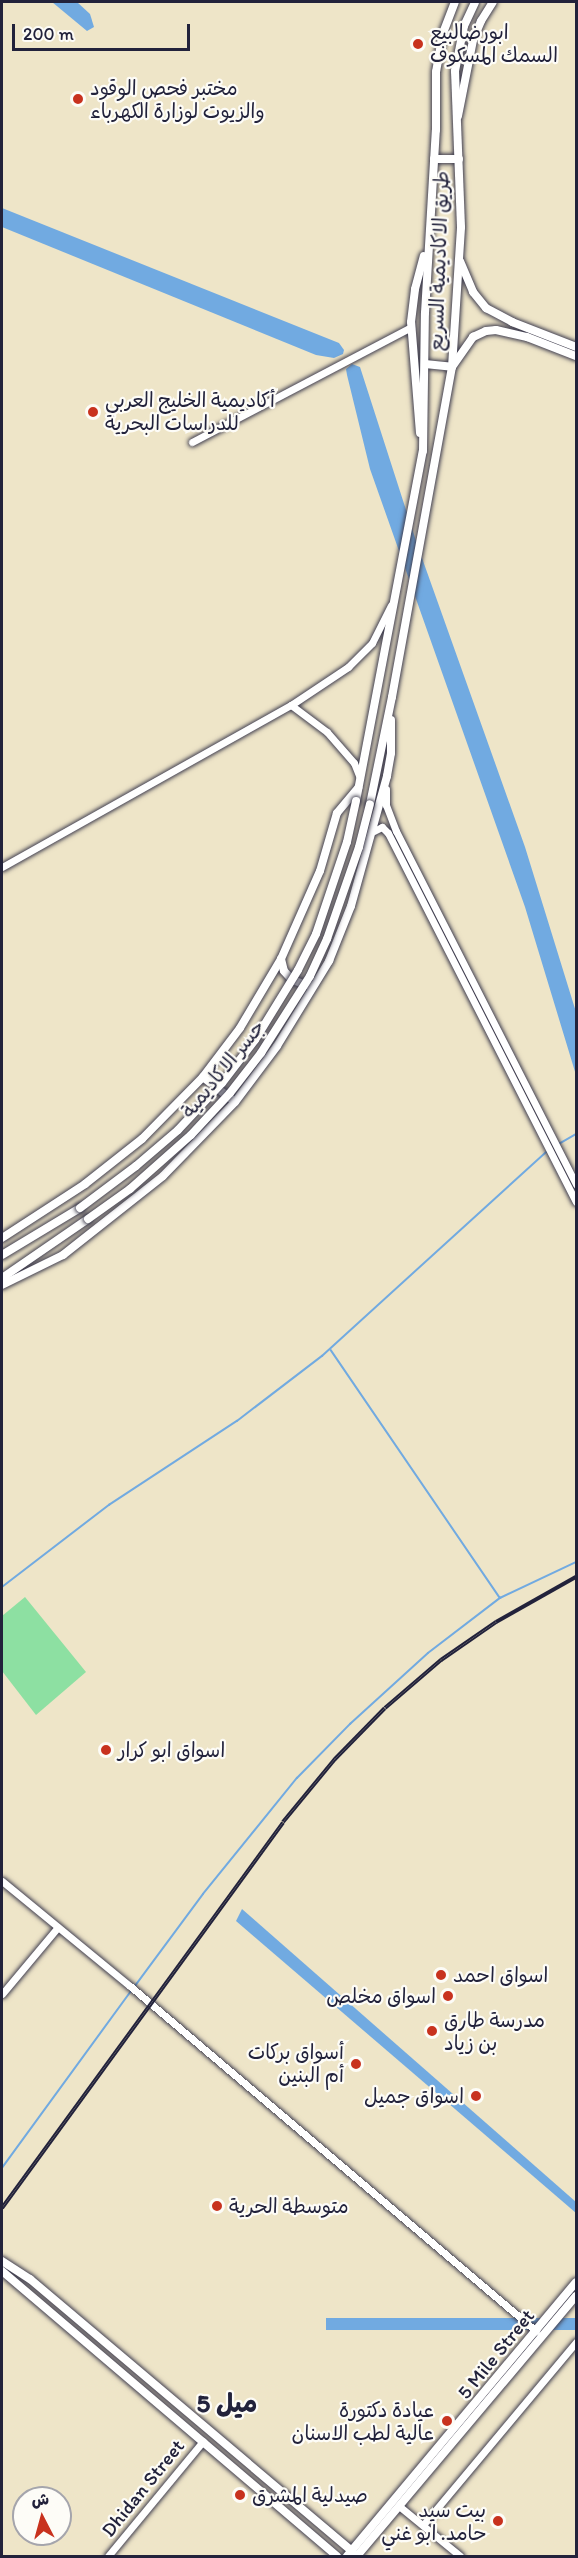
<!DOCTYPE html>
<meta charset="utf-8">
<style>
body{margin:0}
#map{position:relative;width:578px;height:2558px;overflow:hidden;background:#eee5c8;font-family:Itim,"Playpen Sans Arabic",sans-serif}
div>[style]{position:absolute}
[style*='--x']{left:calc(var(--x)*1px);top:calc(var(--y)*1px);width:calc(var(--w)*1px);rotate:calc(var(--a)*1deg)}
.green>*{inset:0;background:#8de0a2}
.water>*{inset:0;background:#71aae1;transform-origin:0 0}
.stream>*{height:1.5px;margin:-0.75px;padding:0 0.75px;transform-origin:0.75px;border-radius:0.75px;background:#71aae1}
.roads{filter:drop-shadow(0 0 2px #413f50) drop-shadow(0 0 2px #413f50)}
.secondary>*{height:7px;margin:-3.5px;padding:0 3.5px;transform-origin:3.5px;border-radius:3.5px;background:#fff}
.primary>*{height:8px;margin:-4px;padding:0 4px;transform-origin:4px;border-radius:4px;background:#fff}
.highway>*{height:8px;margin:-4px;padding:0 4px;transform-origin:4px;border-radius:4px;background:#fff}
.rail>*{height:4px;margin-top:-2px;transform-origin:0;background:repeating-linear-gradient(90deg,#fdfcf7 0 4.5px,#22223b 0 9px);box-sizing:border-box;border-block:2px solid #22223b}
.bridges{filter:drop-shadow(0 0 2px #413f50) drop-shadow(0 0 2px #413f50)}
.highway-bridge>*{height:8px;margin:-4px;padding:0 4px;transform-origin:4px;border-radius:4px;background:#fff}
.dots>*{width:16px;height:16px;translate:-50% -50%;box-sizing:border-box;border:3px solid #fdfcf7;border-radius:50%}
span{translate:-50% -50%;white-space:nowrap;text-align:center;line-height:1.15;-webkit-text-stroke:4.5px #fdfcf7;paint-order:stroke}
.poi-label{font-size:20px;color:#22223b}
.left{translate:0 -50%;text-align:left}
.right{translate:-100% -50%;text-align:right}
.street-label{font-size:20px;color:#22223b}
.district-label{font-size:26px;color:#22223b;font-weight:700}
.frame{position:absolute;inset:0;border:3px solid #22223b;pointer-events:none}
.north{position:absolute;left:12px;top:2486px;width:60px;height:60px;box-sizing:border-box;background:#fdfcf7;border:2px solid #a5a5ac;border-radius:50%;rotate:354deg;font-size:16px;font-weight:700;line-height:24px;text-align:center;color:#22223b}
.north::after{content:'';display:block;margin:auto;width:21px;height:27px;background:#c8321e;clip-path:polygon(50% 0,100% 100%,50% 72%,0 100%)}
.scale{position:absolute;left:12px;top:24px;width:178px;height:27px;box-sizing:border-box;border:3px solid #22223b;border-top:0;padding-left:8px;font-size:18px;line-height:21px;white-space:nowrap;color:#22223b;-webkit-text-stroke:4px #fdfcf7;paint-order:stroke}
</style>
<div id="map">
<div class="green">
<i style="clip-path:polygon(25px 1597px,86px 1672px,36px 1715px,2px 1671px,2px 1616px)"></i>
</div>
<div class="water">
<i style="clip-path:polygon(52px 2px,77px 2px,90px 14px,94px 27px,87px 31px)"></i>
<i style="clip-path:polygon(2px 208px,339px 343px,344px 350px,343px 354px,334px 358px,316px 355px,2px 227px)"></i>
<i style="clip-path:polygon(352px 364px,360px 367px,417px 544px,525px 847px,576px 1012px,576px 1075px,525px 907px,370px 469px,347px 375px,346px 369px)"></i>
<i style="clip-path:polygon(242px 1909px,576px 2202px,576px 2213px,236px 1921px)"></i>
<i style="left:576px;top:2318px;width:12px;height:250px;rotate:90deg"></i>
</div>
<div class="stream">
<i style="--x:559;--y:1144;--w:20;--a:-30"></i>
<i style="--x:331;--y:1350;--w:300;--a:55.7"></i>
<i style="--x:2;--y:1587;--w:135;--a:-37.5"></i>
<i style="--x:109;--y:1505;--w:153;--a:-33.3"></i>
<i style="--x:237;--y:1421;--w:107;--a:-37.4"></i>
<i style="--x:322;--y:1356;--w:303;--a:-42.3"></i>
<i style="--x:135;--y:1986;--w:114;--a:-53.5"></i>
<i style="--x:203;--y:1894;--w:149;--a:-51"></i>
<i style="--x:297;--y:1778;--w:76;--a:-45.5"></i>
<i style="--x:350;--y:1724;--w:105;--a:-42.3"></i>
<i style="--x:428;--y:1653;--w:91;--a:-37.4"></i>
<i style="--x:500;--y:1598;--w:84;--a:-25.3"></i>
<i style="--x:2;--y:2168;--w:220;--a:-53.9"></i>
</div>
<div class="roads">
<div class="secondary">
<i style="--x:192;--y:442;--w:247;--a:-27.7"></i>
<i style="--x:291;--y:705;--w:45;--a:36.9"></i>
<i style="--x:327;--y:732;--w:41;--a:48.9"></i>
<i style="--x:354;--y:763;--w:16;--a:68"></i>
<i style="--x:386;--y:789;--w:16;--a:90"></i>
<i style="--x:386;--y:805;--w:28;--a:69"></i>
<i style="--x:396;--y:831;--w:397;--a:63"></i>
<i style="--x:374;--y:831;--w:9;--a:-27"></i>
<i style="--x:382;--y:827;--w:8;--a:45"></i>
<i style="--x:388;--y:833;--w:414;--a:63"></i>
<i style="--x:2;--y:867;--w:331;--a:-29.3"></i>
<i style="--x:291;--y:705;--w:69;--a:-33.7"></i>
<i style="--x:348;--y:667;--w:34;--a:-45"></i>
<i style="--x:372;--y:643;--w:42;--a:-63.4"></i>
<i style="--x:2;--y:1881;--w:166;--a:39.4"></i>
<i style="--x:130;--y:1986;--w:533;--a:40.36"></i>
<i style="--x:2;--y:1994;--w:87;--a:-50.1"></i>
<i style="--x:399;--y:2506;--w:79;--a:39.3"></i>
<i style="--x:423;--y:2525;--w:239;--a:-50.1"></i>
<i style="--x:108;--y:2556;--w:149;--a:-50.4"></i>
</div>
<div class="primary">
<i style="--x:460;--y:261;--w:34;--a:67"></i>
<i style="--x:473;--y:292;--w:21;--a:51"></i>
<i style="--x:486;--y:308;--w:30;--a:28"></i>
<i style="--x:512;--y:322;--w:69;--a:21.3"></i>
<i style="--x:452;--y:367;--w:37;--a:-55"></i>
<i style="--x:473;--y:337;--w:14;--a:-25"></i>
<i style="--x:486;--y:331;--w:10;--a:-6"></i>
<i style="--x:496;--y:330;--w:32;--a:13"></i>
<i style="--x:527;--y:337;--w:53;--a:21.2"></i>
<i style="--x:2;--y:2261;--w:33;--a:33"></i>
<i style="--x:30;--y:2279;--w:422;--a:40.2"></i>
<i style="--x:2;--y:2271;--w:440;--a:40.4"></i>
<i style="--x:347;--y:2556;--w:357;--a:-50.1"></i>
<i style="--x:357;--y:2556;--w:340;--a:-49.9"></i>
</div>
<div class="highway">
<i style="--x:458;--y:116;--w:77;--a:-78.8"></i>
<i style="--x:473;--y:40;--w:21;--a:-67"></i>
<i style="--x:481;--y:21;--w:22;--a:-58"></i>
<i style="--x:434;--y:159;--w:25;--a:0"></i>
<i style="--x:425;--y:364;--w:27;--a:6"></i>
<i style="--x:420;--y:433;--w:111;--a:-94.6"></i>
<i style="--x:411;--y:322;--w:33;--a:-83"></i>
<i style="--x:415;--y:289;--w:34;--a:-75"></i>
<i style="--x:356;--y:801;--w:356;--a:-79.2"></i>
<i style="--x:423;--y:451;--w:138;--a:-89.2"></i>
<i style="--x:425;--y:313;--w:183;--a:-86.6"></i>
<i style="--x:436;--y:130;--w:58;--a:-90"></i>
<i style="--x:436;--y:72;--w:40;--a:-80"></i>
<i style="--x:443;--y:33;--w:33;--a:-69"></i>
<i style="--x:370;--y:804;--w:109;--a:-78.4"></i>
<i style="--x:392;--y:697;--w:335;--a:-79.7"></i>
<i style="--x:452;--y:367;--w:140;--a:-86.3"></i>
<i style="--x:461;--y:227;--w:156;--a:-92.2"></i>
<i style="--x:455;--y:71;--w:46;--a:-78.7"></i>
<i style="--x:464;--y:26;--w:26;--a:-65"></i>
<i style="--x:281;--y:959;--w:12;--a:76"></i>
<i style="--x:284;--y:971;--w:12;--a:48"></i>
<i style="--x:292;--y:980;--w:20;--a:18"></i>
<i style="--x:203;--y:1077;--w:37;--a:38"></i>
<i style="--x:2;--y:1238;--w:99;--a:-33"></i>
<i style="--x:85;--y:1184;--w:73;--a:-38.3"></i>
<i style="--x:142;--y:1139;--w:87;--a:-45.5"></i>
<i style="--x:203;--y:1077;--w:61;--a:-52.9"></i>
<i style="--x:240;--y:1028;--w:80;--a:-59.3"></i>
<i style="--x:281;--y:959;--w:96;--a:-66.1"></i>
<i style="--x:320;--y:871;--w:60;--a:-73.7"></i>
<i style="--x:337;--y:813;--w:33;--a:-50"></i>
<i style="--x:2;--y:1255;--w:91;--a:-31.1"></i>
<i style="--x:2;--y:1278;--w:104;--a:-34.5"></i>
<i style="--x:2;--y:1285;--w:68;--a:-26.2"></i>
<i style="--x:63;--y:1255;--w:127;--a:-38.3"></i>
<i style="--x:163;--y:1176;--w:103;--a:-45.8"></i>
<i style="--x:235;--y:1102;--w:70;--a:-53.1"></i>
<i style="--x:277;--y:1046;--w:100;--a:-58.5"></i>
<i style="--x:329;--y:961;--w:59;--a:-68.2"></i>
<i style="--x:351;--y:906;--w:135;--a:-74.5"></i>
<i style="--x:387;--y:776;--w:23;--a:-80"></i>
<i style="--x:391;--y:753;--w:33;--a:-90"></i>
</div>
</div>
<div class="rail">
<i style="--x:2;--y:2208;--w:477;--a:-53.9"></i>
<i style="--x:283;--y:1822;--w:82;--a:-50.5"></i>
<i style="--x:335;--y:1759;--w:71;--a:-45.6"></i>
<i style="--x:385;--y:1708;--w:74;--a:-40.6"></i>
<i style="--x:441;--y:1660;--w:67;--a:-34.6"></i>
<i style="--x:496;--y:1622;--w:92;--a:-29.4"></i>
</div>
<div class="bridges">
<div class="highway-bridge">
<i style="--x:80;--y:1208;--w:70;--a:-36.9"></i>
<i style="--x:136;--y:1166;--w:55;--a:-40.6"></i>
<i style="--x:178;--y:1130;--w:64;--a:-46.9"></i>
<i style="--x:222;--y:1083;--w:54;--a:-52.5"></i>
<i style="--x:255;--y:1040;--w:82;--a:-58.4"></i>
<i style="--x:298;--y:970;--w:40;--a:-63.4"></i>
<i style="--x:316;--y:934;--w:97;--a:-71.4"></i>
<i style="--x:347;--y:842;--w:42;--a:-77.6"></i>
<i style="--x:88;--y:1219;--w:52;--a:-35.5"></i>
<i style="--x:130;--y:1189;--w:81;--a:-41.5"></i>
<i style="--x:191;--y:1135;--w:57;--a:-47.1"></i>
<i style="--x:230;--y:1093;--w:51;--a:-52.2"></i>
<i style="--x:261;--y:1053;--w:91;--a:-57.5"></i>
<i style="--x:310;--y:976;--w:41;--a:-65.3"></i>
<i style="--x:327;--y:939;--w:97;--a:-70.8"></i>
<i style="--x:359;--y:847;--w:44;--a:-75.7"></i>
</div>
</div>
<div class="dots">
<i style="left:418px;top:44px;background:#c8321e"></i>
<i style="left:78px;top:99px;background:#c8321e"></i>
<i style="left:93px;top:412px;background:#c8321e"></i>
<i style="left:106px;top:1750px;background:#c8321e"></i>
<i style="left:441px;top:1975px;background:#c8321e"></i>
<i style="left:448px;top:1996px;background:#c8321e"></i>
<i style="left:432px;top:2031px;background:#c8321e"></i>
<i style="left:356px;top:2064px;background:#c8321e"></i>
<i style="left:476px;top:2096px;background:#c8321e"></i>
<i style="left:217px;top:2206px;background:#c8321e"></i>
<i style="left:447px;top:2421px;background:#c8321e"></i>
<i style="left:240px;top:2495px;background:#c8321e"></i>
<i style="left:498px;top:2521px;background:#c8321e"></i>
</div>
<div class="poi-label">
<span class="left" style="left:430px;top:44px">ابورضالبيع<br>السمك المسكوف</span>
<span class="left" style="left:90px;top:100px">مختبر فحص الوقود<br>والزيوت لوزارة الكهرباء</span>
<span class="left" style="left:105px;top:412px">أكاديمية الخليج العربي<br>للدراسات البحرية</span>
<span class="left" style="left:118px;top:1750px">اسواق ابو كرار</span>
<span class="left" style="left:453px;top:1975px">اسواق احمد</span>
<span class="right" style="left:436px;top:1996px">اسواق مخلص</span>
<span class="left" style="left:444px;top:2032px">مدرسة طارق<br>بن زياد</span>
<span class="right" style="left:344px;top:2064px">أسواق بركات<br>أم البنين</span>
<span class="right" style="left:464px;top:2096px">اسواق جميل</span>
<span class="left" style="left:229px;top:2206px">متوسطة الحرية</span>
<span class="right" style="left:434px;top:2422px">عيادة دكتورة<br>عالية لطب الاسنان</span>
<span class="left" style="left:252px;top:2495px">صيدلية المشرق</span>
<span class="right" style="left:486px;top:2522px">بيت سيد<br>حامد. ابو غني</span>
</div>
<div class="street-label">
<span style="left:439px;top:261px;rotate:-88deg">طريق الاكاديمية السريع</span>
<span style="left:223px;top:1069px;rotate:-51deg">جسر الاكاديمية</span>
<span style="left:496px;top:2354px;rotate:-51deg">5 Mile Street</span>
<span style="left:143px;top:2488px;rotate:-51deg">Dhidan Street</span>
</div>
<div class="district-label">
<span style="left:227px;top:2404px">5 ميل</span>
</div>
<div class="frame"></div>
<div class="north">ش</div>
<div class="scale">200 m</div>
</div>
